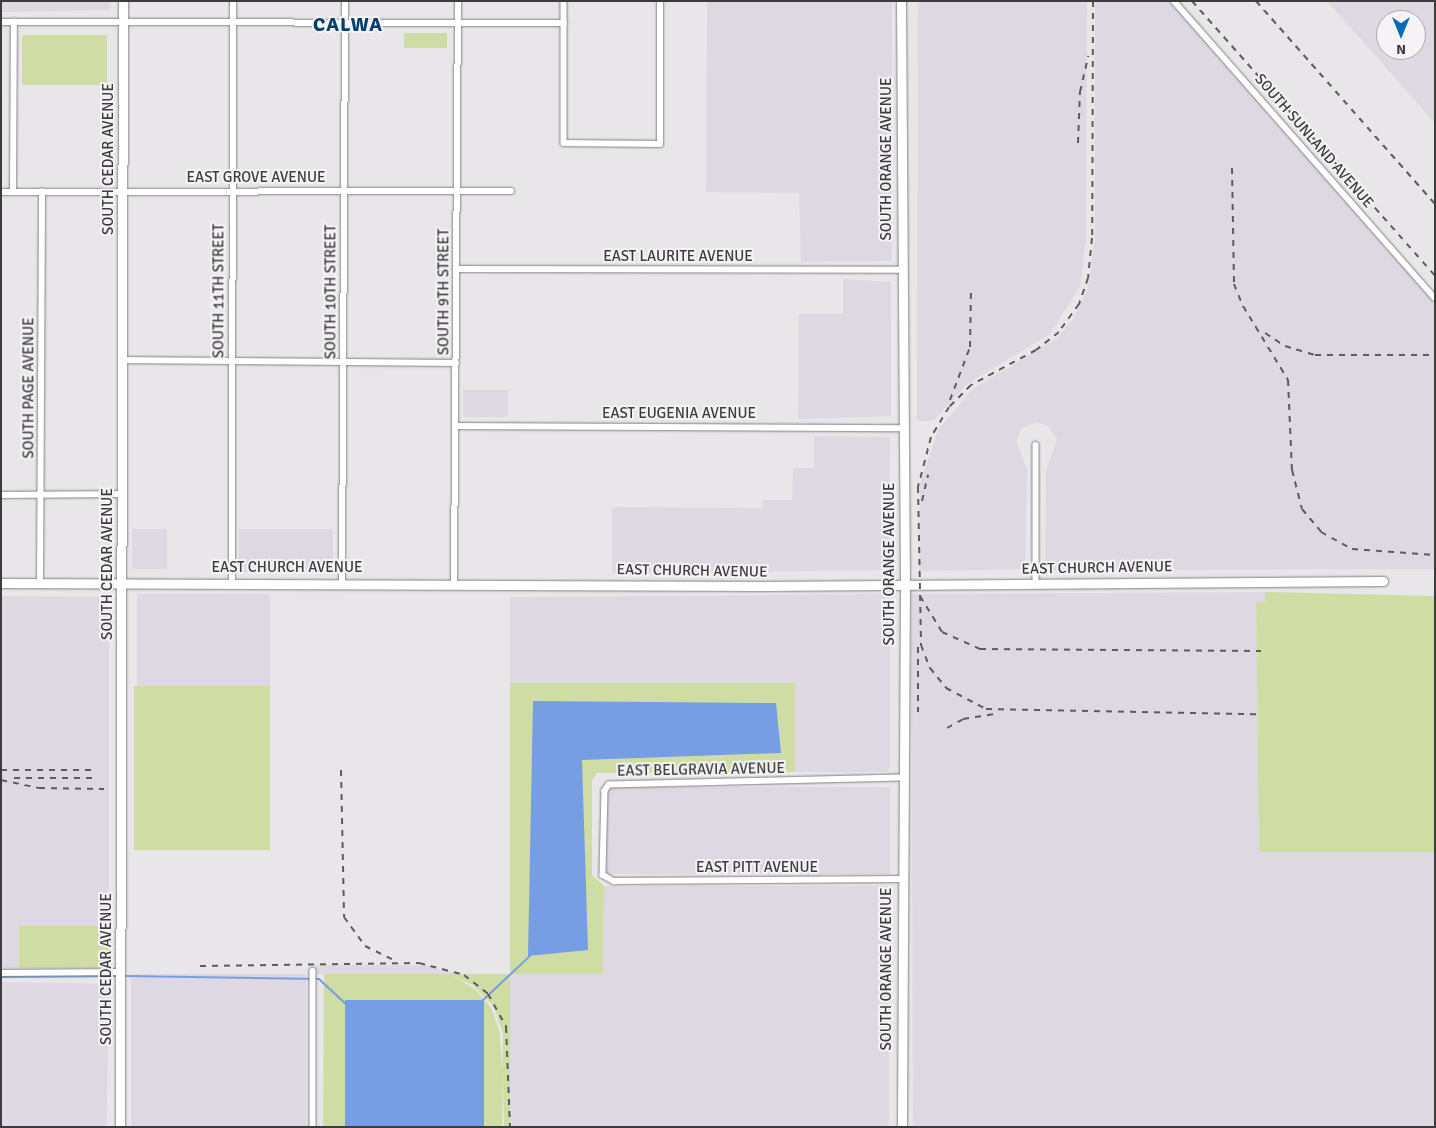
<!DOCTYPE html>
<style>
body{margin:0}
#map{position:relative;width:1436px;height:1128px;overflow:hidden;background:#e8e6e9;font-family:Signika,sans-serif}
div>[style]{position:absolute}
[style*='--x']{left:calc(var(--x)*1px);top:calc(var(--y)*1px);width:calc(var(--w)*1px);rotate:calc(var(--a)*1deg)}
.built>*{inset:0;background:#ded8e2;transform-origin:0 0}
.green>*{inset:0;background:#cfdda5;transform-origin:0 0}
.water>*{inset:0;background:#779de4;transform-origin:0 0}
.stream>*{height:2px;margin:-1px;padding:0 1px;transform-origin:1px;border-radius:1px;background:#779de4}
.roads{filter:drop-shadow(0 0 1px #828083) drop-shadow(0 0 1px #828083)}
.street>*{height:5.5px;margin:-2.75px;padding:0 2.75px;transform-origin:2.75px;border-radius:2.75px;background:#fff}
.secondary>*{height:9px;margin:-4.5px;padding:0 4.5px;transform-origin:4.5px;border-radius:4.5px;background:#fff}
.rail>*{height:2px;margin-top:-1px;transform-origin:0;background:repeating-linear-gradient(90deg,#5c5b5d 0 6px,transparent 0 12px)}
span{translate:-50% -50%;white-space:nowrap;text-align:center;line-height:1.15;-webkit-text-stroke:4px #f5f3f6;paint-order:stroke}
.street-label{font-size:15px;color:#3d3c3d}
.district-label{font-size:20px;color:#013f6f;font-weight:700;letter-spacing:1px}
.frame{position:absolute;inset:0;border:2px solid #3d3c3d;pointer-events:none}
.north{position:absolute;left:1376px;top:10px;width:50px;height:50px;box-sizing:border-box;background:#f5f3f6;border:1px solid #abaaac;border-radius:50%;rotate:180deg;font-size:14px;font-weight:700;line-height:20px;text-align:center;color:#3d3c3d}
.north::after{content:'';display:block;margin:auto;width:18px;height:22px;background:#056bb7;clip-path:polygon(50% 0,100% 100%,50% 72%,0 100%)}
</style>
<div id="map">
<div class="built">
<i style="clip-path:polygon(1px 1px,110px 1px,110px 10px,1px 12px)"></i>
<i style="clip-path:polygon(707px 1px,892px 1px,892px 261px,801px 262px,799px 193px,706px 192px)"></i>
<i style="clip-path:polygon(918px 1px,1087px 1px,1086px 239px,1080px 286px,1050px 334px,967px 384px,933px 421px,917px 421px)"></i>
<i style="clip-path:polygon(1095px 1px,1168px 1px,1435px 304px,1435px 569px,1050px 570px,1045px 565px,1046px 471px,1057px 439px,1048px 426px,1037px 422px,1022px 428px,1016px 441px,1027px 470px,1025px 569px,919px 571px,920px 484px,938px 430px,973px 389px,1057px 338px,1074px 318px,1088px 288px,1095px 239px)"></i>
<i style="clip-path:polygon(evenodd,1327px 1px,1435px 1px,1435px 123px,1327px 1px,1386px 20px,1416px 20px,1416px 50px,1386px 50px,1386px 20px)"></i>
<i style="clip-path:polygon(843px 279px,891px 282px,891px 416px,798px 419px,799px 314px,843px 314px)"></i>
<i style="left:463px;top:390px;width:45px;height:27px"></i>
<i style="clip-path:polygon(814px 436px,890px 437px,889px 570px,612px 573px,612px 507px,763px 508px,763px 500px,792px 500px,793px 468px,814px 468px)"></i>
<i style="left:132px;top:529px;width:35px;height:40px"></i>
<i style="left:239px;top:529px;width:94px;height:43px"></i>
<i style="clip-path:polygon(1265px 592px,1265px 602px,1256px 602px,1259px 852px,1435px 852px,1435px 1127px,913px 1127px,911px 594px)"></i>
<i style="left:137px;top:594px;width:133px;height:92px"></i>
<i style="clip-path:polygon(886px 594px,890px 599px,890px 768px,885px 772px,795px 772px,795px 683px,510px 683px,510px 597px)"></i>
<i style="clip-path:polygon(1px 596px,109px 597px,109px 926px,19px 926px,19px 968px,1px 968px)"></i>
<i style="left:604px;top:787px;width:286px;height:87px"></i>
<i style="clip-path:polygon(604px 886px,889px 886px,889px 1127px,510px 1127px,510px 974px,603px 974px)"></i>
<i style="clip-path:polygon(315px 965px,424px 965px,459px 974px,315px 974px)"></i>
<i style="left:131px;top:974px;width:175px;height:153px"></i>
<i style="left:1px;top:982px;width:108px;height:145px;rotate:1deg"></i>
</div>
<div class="green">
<i style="left:404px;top:33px;width:43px;height:15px"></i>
<i style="left:22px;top:35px;width:85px;height:50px"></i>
<i style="clip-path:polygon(1265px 592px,1435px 596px,1435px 852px,1259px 852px,1256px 602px,1265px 602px)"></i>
<i style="clip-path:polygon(evenodd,510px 683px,795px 683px,795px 772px,597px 773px,592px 781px,592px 875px,604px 886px,603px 974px,510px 974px,510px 1127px,504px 1127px,503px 1072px,502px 1127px,323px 1127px,324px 974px,510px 974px,510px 683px,453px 976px,473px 985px,494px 1007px,503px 1034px,502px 1072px,500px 1033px,491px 1008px,476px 990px,453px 976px)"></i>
<i style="left:134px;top:686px;width:136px;height:164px"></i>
<i style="left:19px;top:926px;width:90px;height:42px"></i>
</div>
<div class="water">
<i style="clip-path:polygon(533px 701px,776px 703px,781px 753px,582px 760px,588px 950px,528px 956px)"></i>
<i style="left:345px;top:1000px;width:139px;height:127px"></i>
</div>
<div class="stream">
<i style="--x:124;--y:976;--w:195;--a:0.9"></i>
<i style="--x:319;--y:979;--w:37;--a:43"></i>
<i style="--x:1;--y:977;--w:115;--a:-0.5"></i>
<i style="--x:482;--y:1001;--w:67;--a:-43.2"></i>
</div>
<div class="roads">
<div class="street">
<i style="--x:564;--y:1;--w:142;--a:90"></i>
<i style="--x:564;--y:143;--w:96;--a:0.6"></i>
<i style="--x:660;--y:144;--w:143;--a:-90"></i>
<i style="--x:1174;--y:1;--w:395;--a:48.7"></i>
<i style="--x:1;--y:22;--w:563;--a:0.1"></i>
<i style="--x:1;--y:192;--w:510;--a:-0.11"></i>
<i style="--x:13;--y:192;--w:170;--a:-89.7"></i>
<i style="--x:456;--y:269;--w:445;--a:0.1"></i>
<i style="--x:121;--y:360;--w:335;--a:0.5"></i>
<i style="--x:456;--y:426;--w:447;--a:0.3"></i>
<i style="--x:1036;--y:445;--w:137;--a:90"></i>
<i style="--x:1;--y:495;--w:121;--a:-0.5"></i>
<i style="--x:232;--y:581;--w:580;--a:-89.9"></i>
<i style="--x:454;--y:582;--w:581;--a:-89.61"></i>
<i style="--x:40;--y:583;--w:391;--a:-89.7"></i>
<i style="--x:342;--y:583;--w:582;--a:-89.7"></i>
<i style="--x:900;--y:778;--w:291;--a:178.6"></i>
<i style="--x:609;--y:785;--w:7;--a:124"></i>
<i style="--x:605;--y:791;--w:84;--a:91.4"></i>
<i style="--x:603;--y:875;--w:13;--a:29"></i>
<i style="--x:614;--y:881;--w:287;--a:-0.4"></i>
<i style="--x:313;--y:971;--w:156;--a:90"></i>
<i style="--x:1;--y:973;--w:119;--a:-0.5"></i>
</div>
<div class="secondary">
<i style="--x:901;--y:1;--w:583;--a:89.61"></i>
<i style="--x:905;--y:584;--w:543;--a:90.32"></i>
<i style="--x:1;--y:583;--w:761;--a:0.23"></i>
<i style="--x:762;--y:586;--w:621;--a:-0.46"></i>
<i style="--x:120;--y:1127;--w:1126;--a:-89.85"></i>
</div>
</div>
<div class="rail">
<i style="--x:1093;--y:1;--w:237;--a:90.2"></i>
<i style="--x:1092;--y:238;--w:40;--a:95.7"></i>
<i style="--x:1088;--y:278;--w:28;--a:109"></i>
<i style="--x:1079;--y:304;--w:34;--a:126"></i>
<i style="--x:1059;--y:332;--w:29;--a:142"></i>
<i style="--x:1036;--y:350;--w:74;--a:151.7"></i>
<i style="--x:971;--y:385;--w:31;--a:135"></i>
<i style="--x:949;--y:407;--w:35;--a:121"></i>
<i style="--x:931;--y:437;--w:52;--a:104.6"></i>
<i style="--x:918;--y:487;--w:158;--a:88.9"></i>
<i style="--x:921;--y:645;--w:25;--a:69"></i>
<i style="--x:930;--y:668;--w:26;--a:51"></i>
<i style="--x:946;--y:688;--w:45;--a:27.7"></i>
<i style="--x:986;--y:709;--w:270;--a:1.1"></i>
<i style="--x:1192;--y:1;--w:367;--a:48.5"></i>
<i style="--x:1256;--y:1;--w:271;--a:48.6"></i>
<i style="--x:1078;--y:143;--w:51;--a:-87.8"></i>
<i style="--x:1080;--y:92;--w:37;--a:-77"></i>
<i style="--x:1232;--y:168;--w:116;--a:89"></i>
<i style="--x:1234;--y:284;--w:24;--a:68"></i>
<i style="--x:1243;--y:306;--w:87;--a:58.7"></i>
<i style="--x:1288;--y:380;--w:90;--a:87.5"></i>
<i style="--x:1292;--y:470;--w:40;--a:75.6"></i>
<i style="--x:1302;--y:509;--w:30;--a:50"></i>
<i style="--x:1321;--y:532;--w:35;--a:29"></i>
<i style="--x:1352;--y:549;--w:83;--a:4.1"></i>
<i style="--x:1265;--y:333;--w:24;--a:33"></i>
<i style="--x:1285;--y:346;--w:31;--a:17"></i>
<i style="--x:1315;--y:355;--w:120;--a:0"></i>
<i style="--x:950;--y:400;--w:57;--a:-69.3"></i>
<i style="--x:970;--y:347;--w:55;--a:-89"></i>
<i style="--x:922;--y:501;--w:27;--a:-77"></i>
<i style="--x:920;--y:596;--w:42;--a:58.6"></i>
<i style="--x:942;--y:632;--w:42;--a:24.1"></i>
<i style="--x:980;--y:649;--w:281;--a:0.4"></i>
<i style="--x:918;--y:647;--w:65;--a:90"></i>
<i style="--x:947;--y:728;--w:18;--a:-29"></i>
<i style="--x:963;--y:719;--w:32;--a:-9"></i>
<i style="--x:1;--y:770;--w:90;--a:0"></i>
<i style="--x:341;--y:770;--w:147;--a:88.8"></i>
<i style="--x:344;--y:917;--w:36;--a:54"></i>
<i style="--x:365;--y:946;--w:30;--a:26"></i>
<i style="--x:14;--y:778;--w:80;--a:0"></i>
<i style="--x:1;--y:780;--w:39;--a:12"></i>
<i style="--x:39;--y:788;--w:65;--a:0.9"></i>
<i style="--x:200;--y:966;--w:219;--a:-0.8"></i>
<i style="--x:419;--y:963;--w:47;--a:14.9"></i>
<i style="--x:464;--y:975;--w:31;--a:38"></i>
<i style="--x:488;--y:994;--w:38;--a:61"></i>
<i style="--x:506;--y:1027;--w:100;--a:87.7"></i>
</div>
<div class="street-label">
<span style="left:1314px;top:141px;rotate:49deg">SOUTH SUNLAND AVENUE</span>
<span style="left:109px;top:159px;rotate:-90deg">SOUTH CEDAR AVENUE</span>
<span style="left:887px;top:159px;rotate:-90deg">SOUTH ORANGE AVENUE</span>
<span style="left:256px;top:178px">EAST GROVE AVENUE</span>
<span style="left:678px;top:257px">EAST LAURITE AVENUE</span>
<span style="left:219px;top:291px;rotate:-90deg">SOUTH 11TH STREET</span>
<span style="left:331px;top:292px;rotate:-90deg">SOUTH 10TH STREET</span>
<span style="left:444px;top:292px;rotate:-90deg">SOUTH 9TH STREET</span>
<span style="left:29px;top:388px;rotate:-90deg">SOUTH PAGE AVENUE</span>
<span style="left:679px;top:414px">EAST EUGENIA AVENUE</span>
<span style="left:108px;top:564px;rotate:-90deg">SOUTH CEDAR AVENUE</span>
<span style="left:890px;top:564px;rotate:-90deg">SOUTH ORANGE AVENUE</span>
<span style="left:287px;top:568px">EAST CHURCH AVENUE</span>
<span style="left:1097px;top:568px;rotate:-1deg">EAST CHURCH AVENUE</span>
<span style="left:692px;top:571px;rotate:1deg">EAST CHURCH AVENUE</span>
<span style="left:701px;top:770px;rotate:-1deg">EAST BELGRAVIA AVENUE</span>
<span style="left:757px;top:868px">EAST PITT AVENUE</span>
<span style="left:107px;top:969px;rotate:-90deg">SOUTH CEDAR AVENUE</span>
<span style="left:887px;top:969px;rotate:-90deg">SOUTH ORANGE AVENUE</span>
</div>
<div class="district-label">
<span style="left:348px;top:24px">CALWA</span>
</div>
<div class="frame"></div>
<div class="north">N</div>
</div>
